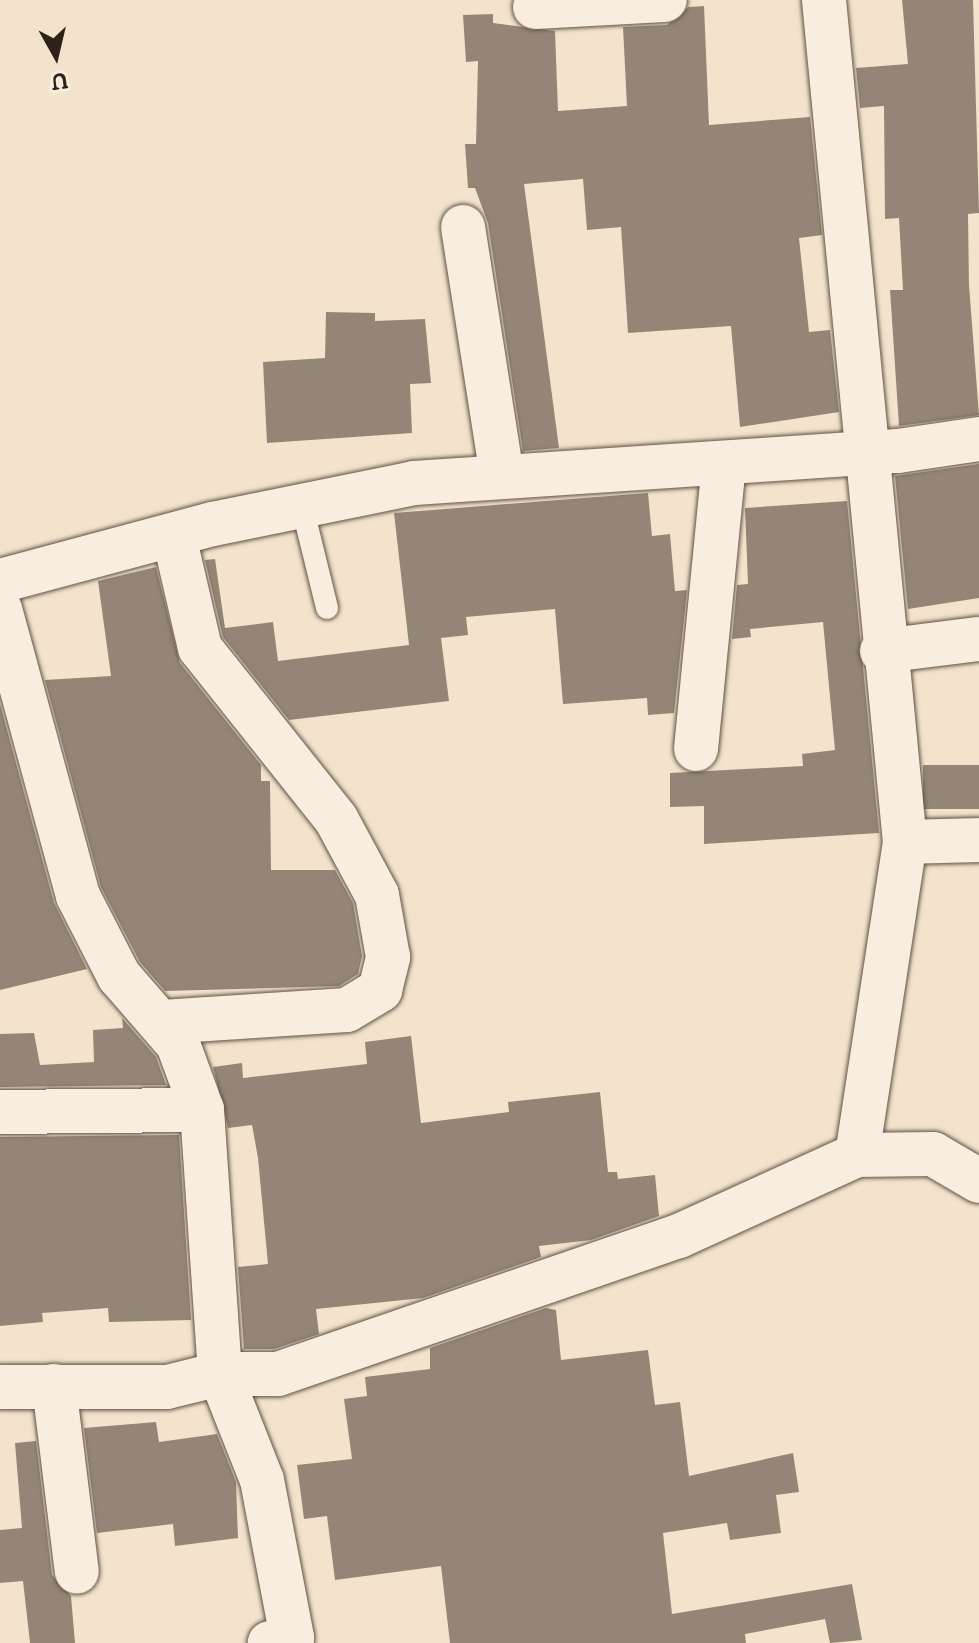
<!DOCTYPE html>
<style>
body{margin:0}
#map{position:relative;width:979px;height:1643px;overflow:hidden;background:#f4e3cc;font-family:"IM FELL DW Pica",serif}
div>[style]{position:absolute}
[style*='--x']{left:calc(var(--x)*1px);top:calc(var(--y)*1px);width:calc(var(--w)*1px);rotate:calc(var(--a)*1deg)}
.building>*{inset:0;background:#948677;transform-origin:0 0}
.roads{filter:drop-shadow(0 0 2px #5f5246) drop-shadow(0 0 2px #5f5246)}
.service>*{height:22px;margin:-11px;padding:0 11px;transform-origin:11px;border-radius:11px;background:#f8edde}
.minor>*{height:44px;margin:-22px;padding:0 22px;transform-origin:22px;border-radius:22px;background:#f8edde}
span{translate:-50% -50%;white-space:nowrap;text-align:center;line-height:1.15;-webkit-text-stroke:8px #f8edde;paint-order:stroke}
.north{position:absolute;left:16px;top:16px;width:80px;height:80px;-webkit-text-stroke:6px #f8edde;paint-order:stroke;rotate:172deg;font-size:22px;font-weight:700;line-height:32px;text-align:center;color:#2d221a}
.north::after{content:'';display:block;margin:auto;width:28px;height:36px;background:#2d221a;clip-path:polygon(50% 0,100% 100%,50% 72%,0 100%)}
</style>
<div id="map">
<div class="building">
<i style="clip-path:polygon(902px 0,973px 0,979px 213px,968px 214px,969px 285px,979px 415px,899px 426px,890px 290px,903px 290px,899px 218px,885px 219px,884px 106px,860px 108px,856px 68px,908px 64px)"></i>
<i style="clip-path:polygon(704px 6px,709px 125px,810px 117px,822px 235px,799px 238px,809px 332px,830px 330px,839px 412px,740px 427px,731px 326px,628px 333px,621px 227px,587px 230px,583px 179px,524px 184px,559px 448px,523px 451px,488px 223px,475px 188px,468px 188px,465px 144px,476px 144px,478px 61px,466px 62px,463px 15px,493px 14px,493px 23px,555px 31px,558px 111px,627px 106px,623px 27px,667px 25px,688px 7px)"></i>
<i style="clip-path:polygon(326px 312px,375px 313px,375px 321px,425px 319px,431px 383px,410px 384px,412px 433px,267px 443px,263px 362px,325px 358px)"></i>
<i style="clip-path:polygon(979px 464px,979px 598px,908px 609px,895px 476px)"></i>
<i style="clip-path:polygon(648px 493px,652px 536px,670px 534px,675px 591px,687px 590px,674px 713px,648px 715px,647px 698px,563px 704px,555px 609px,466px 617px,468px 635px,441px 638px,449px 701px,289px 720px,223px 637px,205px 560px,215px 559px,225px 628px,273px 622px,278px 661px,409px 645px,394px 513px)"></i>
<i style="clip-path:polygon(847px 501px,879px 833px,704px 844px,704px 806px,670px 807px,670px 773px,803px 766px,802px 754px,835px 750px,823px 622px,750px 629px,751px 637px,732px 639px,737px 585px,748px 584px,745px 508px)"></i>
<i style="clip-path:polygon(156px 567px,180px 663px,261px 765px,261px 781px,270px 781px,271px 870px,335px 870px,353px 903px,362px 956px,358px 974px,339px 986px,165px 991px,140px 962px,101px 887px,45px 680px,111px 676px,98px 581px)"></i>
<i style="clip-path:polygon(0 704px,54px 903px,87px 969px,0 990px)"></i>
<i style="left:979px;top:765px;width:44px;height:56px;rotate:90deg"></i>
<i style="clip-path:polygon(122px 1018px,156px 1057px,166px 1085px,0 1087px,0 1034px,34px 1033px,40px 1065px,94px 1062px,93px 1030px,123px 1028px)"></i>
<i style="clip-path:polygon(411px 1036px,421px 1123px,509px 1112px,508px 1102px,600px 1092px,608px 1172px,617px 1172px,618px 1179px,655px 1175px,659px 1216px,591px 1240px,539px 1246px,541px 1257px,423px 1298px,316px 1309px,319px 1334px,274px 1349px,244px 1349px,238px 1267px,268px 1264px,258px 1158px,252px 1125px,228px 1128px,213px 1067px,242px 1063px,243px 1078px,367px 1064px,365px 1042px)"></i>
<i style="clip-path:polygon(179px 1135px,191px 1320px,109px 1322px,108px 1308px,42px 1313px,43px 1322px,0 1326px,0 1137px)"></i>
<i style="clip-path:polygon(546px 1308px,556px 1310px,561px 1360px,648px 1350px,655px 1405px,680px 1402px,689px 1476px,793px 1453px,799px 1492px,776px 1495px,781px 1533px,730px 1540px,727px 1523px,663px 1533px,672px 1614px,852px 1584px,862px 1640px,830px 1643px,825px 1619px,745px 1634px,746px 1643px,450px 1643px,441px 1566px,335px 1580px,327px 1516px,304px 1519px,297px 1465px,352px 1459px,344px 1399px,367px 1396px,365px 1377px,430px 1369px,430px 1348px)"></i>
<i style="clip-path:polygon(156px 1422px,159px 1442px,217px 1434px,236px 1482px,238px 1538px,175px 1546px,173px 1524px,97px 1533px,84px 1428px)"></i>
<i style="clip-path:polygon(36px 1441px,52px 1575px,71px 1596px,75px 1643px,30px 1643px,23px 1581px,0 1583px,0 1530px,22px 1528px,15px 1443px)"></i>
</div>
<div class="roads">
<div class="service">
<i style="--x:302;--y:506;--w:105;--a:76.2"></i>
</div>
<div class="minor">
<i style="--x:824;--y:0;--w:846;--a:84.51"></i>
<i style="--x:905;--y:842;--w:317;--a:98.7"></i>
<i style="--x:535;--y:7;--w:130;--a:-3.1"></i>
<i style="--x:463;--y:227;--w:252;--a:81.1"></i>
<i style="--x:0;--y:581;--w:220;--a:-15"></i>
<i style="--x:213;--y:524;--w:205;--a:-11.5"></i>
<i style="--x:414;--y:483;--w:485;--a:-3.8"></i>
<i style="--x:898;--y:451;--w:82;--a:-8.4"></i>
<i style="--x:0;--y:609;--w:297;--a:74.8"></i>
<i style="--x:78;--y:896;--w:90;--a:62.9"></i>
<i style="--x:119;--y:976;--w:90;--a:49.1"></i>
<i style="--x:178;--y:1044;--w:70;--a:70"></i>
<i style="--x:202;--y:1110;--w:265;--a:86.1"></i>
<i style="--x:220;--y:1374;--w:114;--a:68.4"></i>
<i style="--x:262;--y:1480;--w:161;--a:79.2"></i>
<i style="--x:292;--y:1638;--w:23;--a:167"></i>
<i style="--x:882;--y:651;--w:98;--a:-7.1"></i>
<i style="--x:696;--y:749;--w:285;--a:-84.4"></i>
<i style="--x:905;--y:842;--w:74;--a:-1.5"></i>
<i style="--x:162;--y:1022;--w:185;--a:-3.7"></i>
<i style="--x:347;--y:1010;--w:39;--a:-31"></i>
<i style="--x:380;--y:990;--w:34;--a:-76"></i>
<i style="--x:388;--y:957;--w:63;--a:-100.1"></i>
<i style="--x:377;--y:895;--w:86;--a:-118.3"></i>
<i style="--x:336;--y:819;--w:218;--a:-128.5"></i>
<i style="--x:200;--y:648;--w:115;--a:-103.1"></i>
<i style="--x:0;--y:1112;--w:202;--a:-0.6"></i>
<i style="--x:54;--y:1386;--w:187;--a:83"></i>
<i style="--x:0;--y:1387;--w:167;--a:0"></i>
<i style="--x:167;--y:1387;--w:55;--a:-13.8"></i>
<i style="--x:220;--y:1374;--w:58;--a:0"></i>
<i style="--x:278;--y:1374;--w:424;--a:-19"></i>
<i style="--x:679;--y:1236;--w:196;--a:-24.5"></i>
<i style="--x:857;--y:1155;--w:76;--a:-0.8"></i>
<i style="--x:933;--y:1154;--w:53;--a:30.4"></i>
</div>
</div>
<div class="north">U</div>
</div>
